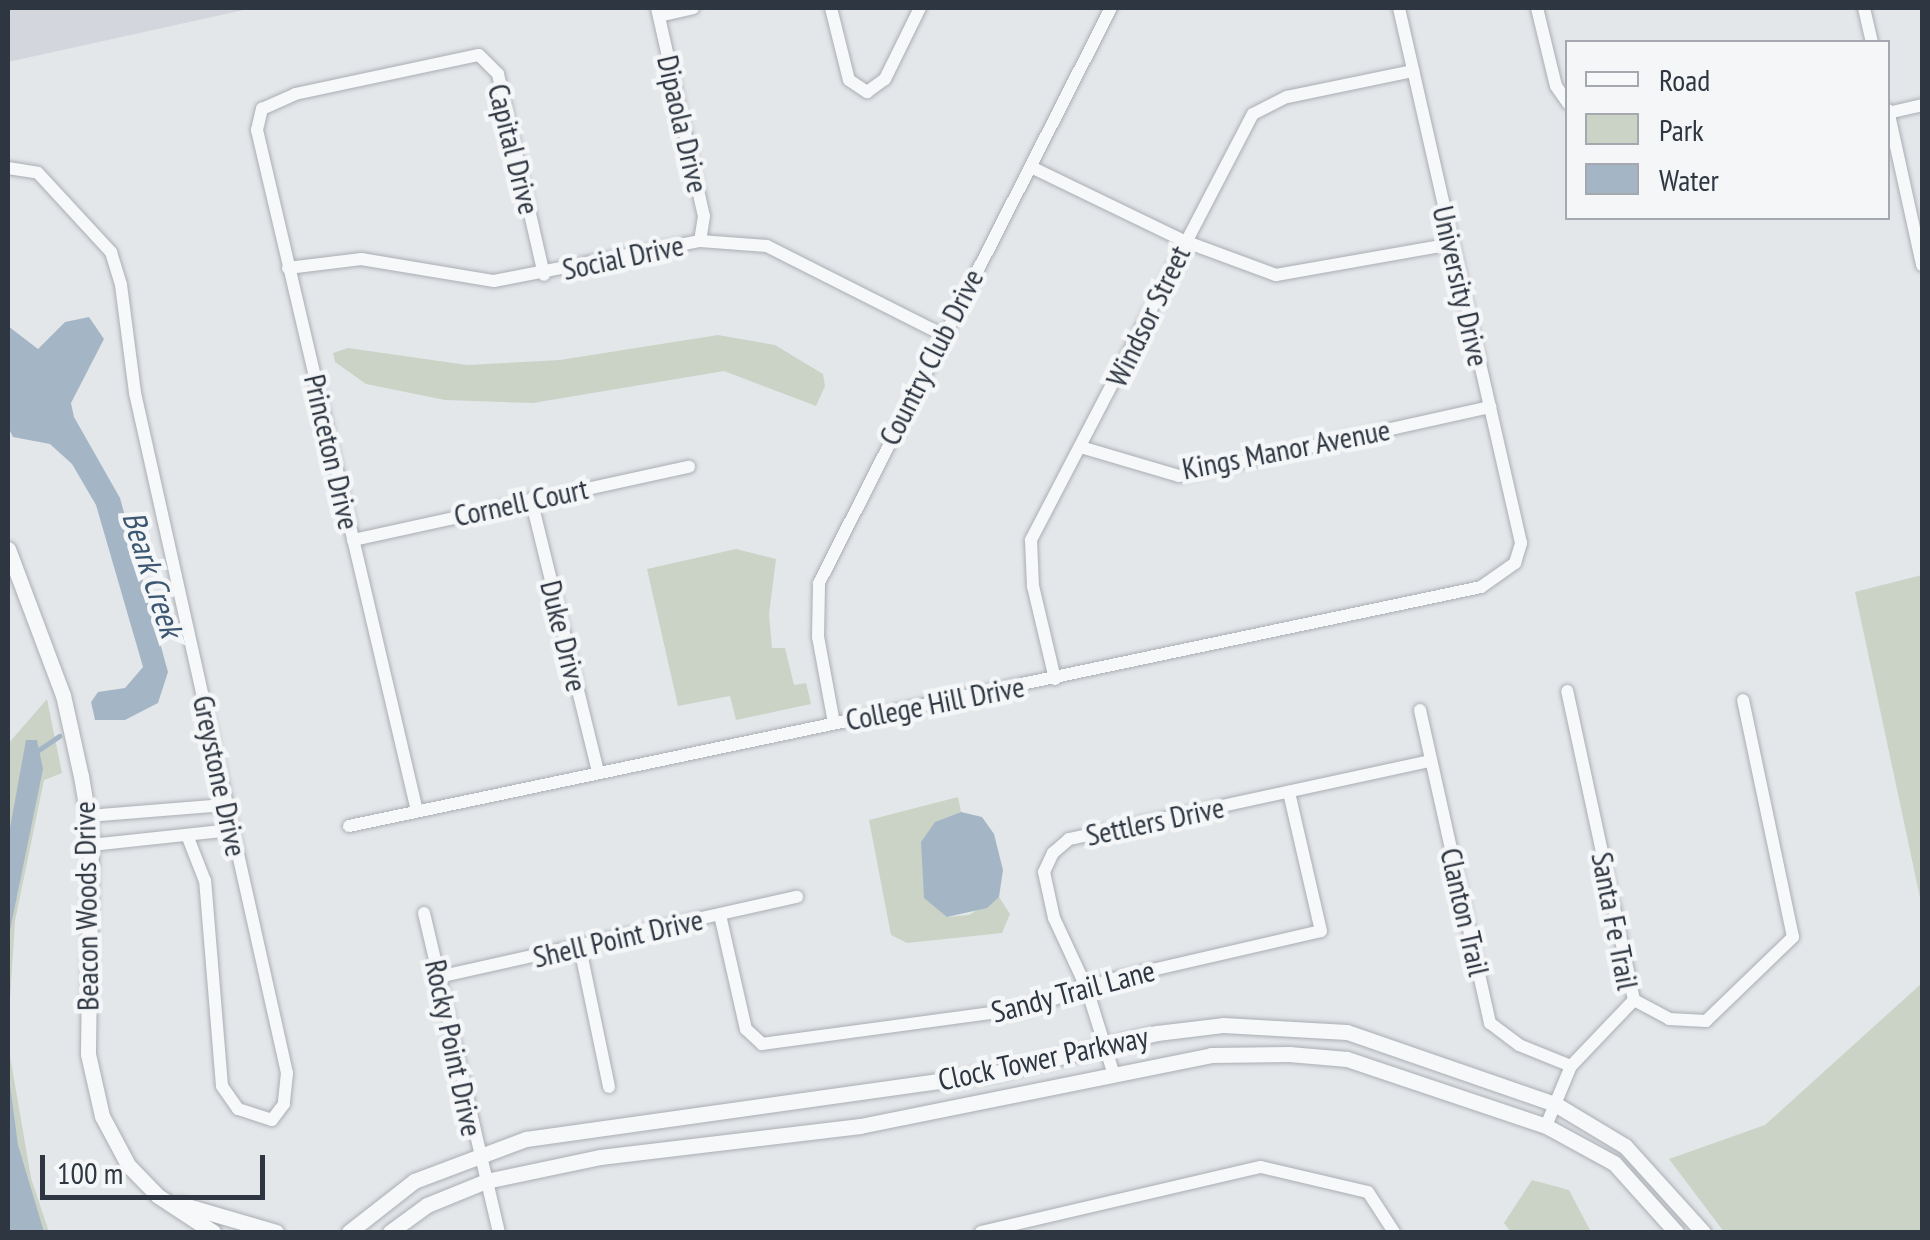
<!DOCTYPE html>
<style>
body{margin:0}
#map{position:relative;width:1930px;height:1240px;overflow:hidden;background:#e4e7ea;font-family:"PT Sans Narrow",sans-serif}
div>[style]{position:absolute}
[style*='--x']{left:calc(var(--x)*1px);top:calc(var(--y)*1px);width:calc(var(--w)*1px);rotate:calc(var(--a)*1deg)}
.built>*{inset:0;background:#d3d6dc}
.green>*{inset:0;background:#cad3c6}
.water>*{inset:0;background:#a4b6c6}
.stream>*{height:5px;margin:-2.5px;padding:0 2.5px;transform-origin:2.5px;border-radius:2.5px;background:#a4b6c6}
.roads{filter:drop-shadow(0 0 2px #aaaeb4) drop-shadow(0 0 2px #aaaeb4)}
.minor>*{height:12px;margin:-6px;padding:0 6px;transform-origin:6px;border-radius:6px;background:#f7f8f9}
.tertiary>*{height:15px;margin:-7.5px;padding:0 7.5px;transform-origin:7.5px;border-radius:7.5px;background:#f7f8f9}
span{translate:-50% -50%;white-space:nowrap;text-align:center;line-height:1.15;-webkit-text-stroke:9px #f4f6f8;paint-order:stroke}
.street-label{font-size:30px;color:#2e3641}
.water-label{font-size:32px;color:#3c5771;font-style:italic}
.frame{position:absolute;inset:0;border:10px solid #2e3641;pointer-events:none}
.legend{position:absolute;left:1565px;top:40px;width:325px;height:180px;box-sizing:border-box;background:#f4f6f8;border:2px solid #a5a9af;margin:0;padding:12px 18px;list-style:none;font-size:30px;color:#2e3641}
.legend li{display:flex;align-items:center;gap:20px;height:50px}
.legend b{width:50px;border:2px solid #a5a9af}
.scale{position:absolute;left:40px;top:1155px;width:225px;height:45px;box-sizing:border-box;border:5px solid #2e3641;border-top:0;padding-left:12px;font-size:30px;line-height:35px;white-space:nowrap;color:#2e3641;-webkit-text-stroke:8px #f4f6f8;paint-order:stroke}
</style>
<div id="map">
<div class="built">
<i style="clip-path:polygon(8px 8px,253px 8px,8px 62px)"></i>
</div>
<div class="green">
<i style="clip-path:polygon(718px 335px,775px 345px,823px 374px,825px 386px,816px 406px,724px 371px,533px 403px,445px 400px,366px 384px,335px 362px,333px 353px,348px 348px,467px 365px,560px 360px)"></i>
<i style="clip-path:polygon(736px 549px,776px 559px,769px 614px,772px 648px,785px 648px,794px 685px,806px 683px,811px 704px,736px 720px,730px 696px,678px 706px,647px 569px)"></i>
<i style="clip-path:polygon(1922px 575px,1922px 907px,1855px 592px)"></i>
<i style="clip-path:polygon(47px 699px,62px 773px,44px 780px,15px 921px,8px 1032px,8px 744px)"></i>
<i style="clip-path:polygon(958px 797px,961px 812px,938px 821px,947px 917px,969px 915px,999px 897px,1010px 914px,1002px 933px,907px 943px,891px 935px,869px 820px)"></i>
<i style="clip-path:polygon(1922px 983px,1922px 1232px,1724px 1232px,1669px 1159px,1765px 1125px)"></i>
<i style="clip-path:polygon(8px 1044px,31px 1178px,49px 1232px,8px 1232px)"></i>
<i style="clip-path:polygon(1532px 1180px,1569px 1190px,1591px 1232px,1511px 1232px,1504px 1223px)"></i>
</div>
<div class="water">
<i style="clip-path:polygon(89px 317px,104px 339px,71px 403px,74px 417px,120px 498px,168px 672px,158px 703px,125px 720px,95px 720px,91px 702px,98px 692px,125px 688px,143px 667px,96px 505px,72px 464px,50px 444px,13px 437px,8px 427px,8px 326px,38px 349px,65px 322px)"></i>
<i style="clip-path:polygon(26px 740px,37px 740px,43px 769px,8px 940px,8px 839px)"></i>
<i style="clip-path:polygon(961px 812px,982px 817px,994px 834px,1003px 870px,999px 897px,987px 908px,947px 917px,924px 898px,921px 842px,935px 822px)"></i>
<i style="clip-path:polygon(8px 1070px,18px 1145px,44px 1232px,8px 1232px)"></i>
</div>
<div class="stream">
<i style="--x:37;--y:751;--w:27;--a:-34"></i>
</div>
<div class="roads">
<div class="minor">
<i style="--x:657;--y:8;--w:213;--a:77.3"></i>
<i style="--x:704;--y:216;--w:25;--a:99"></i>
<i style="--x:831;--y:8;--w:74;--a:76"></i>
<i style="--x:849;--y:80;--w:22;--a:34"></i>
<i style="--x:867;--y:92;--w:22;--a:-36"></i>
<i style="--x:885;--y:79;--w:79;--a:-63.8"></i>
<i style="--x:1537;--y:8;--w:80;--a:76.3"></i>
<i style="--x:1556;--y:86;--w:21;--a:55"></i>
<i style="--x:1864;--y:8;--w:35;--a:77"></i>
<i style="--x:659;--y:16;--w:35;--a:-13"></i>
<i style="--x:1888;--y:110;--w:159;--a:77.6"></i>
<i style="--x:1888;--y:113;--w:35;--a:-13"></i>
<i style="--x:1031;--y:167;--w:170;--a:25.8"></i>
<i style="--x:1184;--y:241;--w:98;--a:20.3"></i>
<i style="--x:1276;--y:275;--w:178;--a:-10"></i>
<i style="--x:8;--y:168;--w:30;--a:9"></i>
<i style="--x:38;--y:173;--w:108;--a:47.3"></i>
<i style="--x:111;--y:252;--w:34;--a:73"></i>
<i style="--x:121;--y:285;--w:109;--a:82.6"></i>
<i style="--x:135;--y:393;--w:697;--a:77.4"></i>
<i style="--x:287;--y:1073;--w:31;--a:96"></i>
<i style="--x:284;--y:1104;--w:20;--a:127"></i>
<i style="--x:272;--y:1120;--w:36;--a:-162"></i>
<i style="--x:238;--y:1109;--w:28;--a:-125"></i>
<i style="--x:222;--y:1086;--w:206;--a:-94.7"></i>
<i style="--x:205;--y:881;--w:49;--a:-111.4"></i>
<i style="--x:288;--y:268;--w:74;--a:-7"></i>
<i style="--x:361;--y:259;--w:135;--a:9.4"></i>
<i style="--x:494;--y:281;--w:210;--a:-11"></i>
<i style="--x:700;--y:241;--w:67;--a:4.3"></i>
<i style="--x:767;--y:246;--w:195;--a:26.8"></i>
<i style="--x:1084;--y:448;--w:99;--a:16.4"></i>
<i style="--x:1179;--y:476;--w:319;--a:-12.5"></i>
<i style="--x:531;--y:499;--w:281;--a:76.2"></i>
<i style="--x:353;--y:540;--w:344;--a:-12.3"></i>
<i style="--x:1055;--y:679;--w:96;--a:-103.3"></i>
<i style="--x:1033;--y:586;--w:46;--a:-92.5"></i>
<i style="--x:1031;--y:540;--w:480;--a:-62.5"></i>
<i style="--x:1253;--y:114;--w:38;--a:-27"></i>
<i style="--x:1287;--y:97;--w:129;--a:-11.7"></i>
<i style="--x:1420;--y:710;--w:321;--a:77.4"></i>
<i style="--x:1490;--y:1023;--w:36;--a:37"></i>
<i style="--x:1519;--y:1045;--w:56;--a:22"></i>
<i style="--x:834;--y:723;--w:87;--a:-100.5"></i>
<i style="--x:818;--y:637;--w:54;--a:-88.9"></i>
<i style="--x:819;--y:583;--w:645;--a:-63.08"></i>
<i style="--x:417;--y:811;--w:700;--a:-103.22"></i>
<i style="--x:257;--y:130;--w:22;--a:-77"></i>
<i style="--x:262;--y:109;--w:36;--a:-24"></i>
<i style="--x:295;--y:94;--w:188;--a:-12"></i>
<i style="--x:479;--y:55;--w:27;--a:45"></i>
<i style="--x:498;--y:74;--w:206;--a:77.1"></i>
<i style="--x:88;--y:816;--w:137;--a:-4.6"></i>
<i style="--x:349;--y:826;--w:1157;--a:-11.92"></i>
<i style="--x:1481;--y:587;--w:42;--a:-35.2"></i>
<i style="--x:1515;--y:563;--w:21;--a:-73"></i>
<i style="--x:1521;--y:543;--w:549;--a:-102.85"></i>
<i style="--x:91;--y:845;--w:141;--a:-6.1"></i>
<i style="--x:424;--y:913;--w:328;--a:76.8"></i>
<i style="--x:720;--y:915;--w:117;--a:77.2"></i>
<i style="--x:746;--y:1029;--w:22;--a:43"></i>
<i style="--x:762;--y:1044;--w:267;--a:-7.7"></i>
<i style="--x:1027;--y:1008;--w:91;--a:-18.6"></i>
<i style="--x:1113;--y:979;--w:213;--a:-13"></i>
<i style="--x:1321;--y:931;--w:143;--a:-103"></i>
<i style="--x:580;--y:948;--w:142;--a:78.2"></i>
<i style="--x:438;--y:977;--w:368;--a:-12.6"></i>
<i style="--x:1634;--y:1000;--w:40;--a:28"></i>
<i style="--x:1669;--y:1019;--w:37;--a:3"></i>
<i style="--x:1706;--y:1021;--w:121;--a:-44"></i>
<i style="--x:1793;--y:937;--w:242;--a:-101.9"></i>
<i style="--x:1113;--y:1072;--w:87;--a:-107.4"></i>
<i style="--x:1087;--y:989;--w:78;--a:-114.9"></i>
<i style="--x:1054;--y:918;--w:47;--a:-102.3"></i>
<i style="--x:1044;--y:872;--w:21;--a:-65"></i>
<i style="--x:1053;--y:853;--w:21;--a:-41"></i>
<i style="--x:1069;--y:839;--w:369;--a:-12.2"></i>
<i style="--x:1546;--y:1126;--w:65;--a:-67.4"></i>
<i style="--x:1571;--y:1066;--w:91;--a:-46.3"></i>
<i style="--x:1634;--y:1000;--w:316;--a:-102.2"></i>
<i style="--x:981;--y:1232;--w:287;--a:-13.1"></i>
<i style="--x:1261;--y:1167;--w:110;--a:13.2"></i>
<i style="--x:1368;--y:1192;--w:48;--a:57"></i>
</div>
<div class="tertiary">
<i style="--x:8;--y:549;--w:156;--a:69.4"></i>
<i style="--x:63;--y:695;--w:83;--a:77.5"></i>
<i style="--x:81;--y:776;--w:60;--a:80.4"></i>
<i style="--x:91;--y:835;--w:219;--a:90.8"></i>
<i style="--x:88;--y:1054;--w:64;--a:77.3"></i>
<i style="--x:102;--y:1116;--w:55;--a:62"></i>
<i style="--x:128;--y:1165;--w:43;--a:45.9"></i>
<i style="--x:158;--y:1196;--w:66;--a:33.2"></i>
<i style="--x:180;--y:1204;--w:100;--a:16.3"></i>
<i style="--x:349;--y:1232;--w:83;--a:-38.1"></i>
<i style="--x:414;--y:1181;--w:120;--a:-20.6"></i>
<i style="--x:526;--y:1139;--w:474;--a:-8"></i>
<i style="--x:995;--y:1073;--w:167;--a:-13.9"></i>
<i style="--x:1157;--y:1033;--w:66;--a:-6.9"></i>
<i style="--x:1223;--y:1025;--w:124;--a:3.2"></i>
<i style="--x:1347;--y:1032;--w:220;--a:19.1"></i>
<i style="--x:1555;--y:1104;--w:82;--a:31"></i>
<i style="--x:1625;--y:1146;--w:116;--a:47.8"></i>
<i style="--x:390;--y:1232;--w:46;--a:-36.1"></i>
<i style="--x:427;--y:1205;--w:64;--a:-22.1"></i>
<i style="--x:486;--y:1181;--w:116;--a:-11.9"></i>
<i style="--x:600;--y:1157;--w:262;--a:-6.8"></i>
<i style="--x:860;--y:1126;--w:358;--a:-11.4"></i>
<i style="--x:1211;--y:1055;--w:78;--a:-0.7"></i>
<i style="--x:1289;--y:1054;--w:58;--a:4.9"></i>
<i style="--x:1347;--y:1059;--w:210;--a:18.6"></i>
<i style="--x:1546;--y:1126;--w:77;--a:28.6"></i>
<i style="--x:1614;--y:1163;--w:93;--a:48.1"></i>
</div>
</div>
<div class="street-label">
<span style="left:683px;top:124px;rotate:77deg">Dipaola Drive</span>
<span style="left:514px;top:149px;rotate:76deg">Capital Drive</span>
<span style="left:623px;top:257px;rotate:-12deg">Social Drive</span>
<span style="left:1461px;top:286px;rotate:77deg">University Drive</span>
<span style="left:1148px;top:316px;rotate:-64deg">Windsor Street</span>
<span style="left:931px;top:357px;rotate:-63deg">Country Club Drive</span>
<span style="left:1286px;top:449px;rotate:-11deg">Kings Manor Avenue</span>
<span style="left:332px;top:452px;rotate:77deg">Princeton Drive</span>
<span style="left:521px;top:502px;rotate:-12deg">Cornell Court</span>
<span style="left:564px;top:636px;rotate:76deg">Duke Drive</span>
<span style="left:935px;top:703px;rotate:-11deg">College Hill Drive</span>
<span style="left:220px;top:776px;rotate:78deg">Greystone Drive</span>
<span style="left:1155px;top:821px;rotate:-12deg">Settlers Drive</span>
<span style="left:86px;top:906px;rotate:-91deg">Beacon Woods Drive</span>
<span style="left:1465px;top:912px;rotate:77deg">Clanton Trail</span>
<span style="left:1615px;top:921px;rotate:79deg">Santa Fe Trail</span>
<span style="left:618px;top:938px;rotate:-13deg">Shell Point Drive</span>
<span style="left:1073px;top:991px;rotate:-15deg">Sandy Trail Lane</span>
<span style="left:454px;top:1048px;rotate:78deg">Rocky Point Drive</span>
<span style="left:1043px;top:1058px;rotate:-12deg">Clock Tower Parkway</span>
</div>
<div class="water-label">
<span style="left:153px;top:574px;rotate:72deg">Beark Creek</span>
</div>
<div class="frame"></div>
<ul class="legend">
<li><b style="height:12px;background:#f7f8f9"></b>Road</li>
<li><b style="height:28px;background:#cad3c6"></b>Park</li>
<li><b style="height:28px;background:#a4b6c6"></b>Water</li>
</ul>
<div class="scale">100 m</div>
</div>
